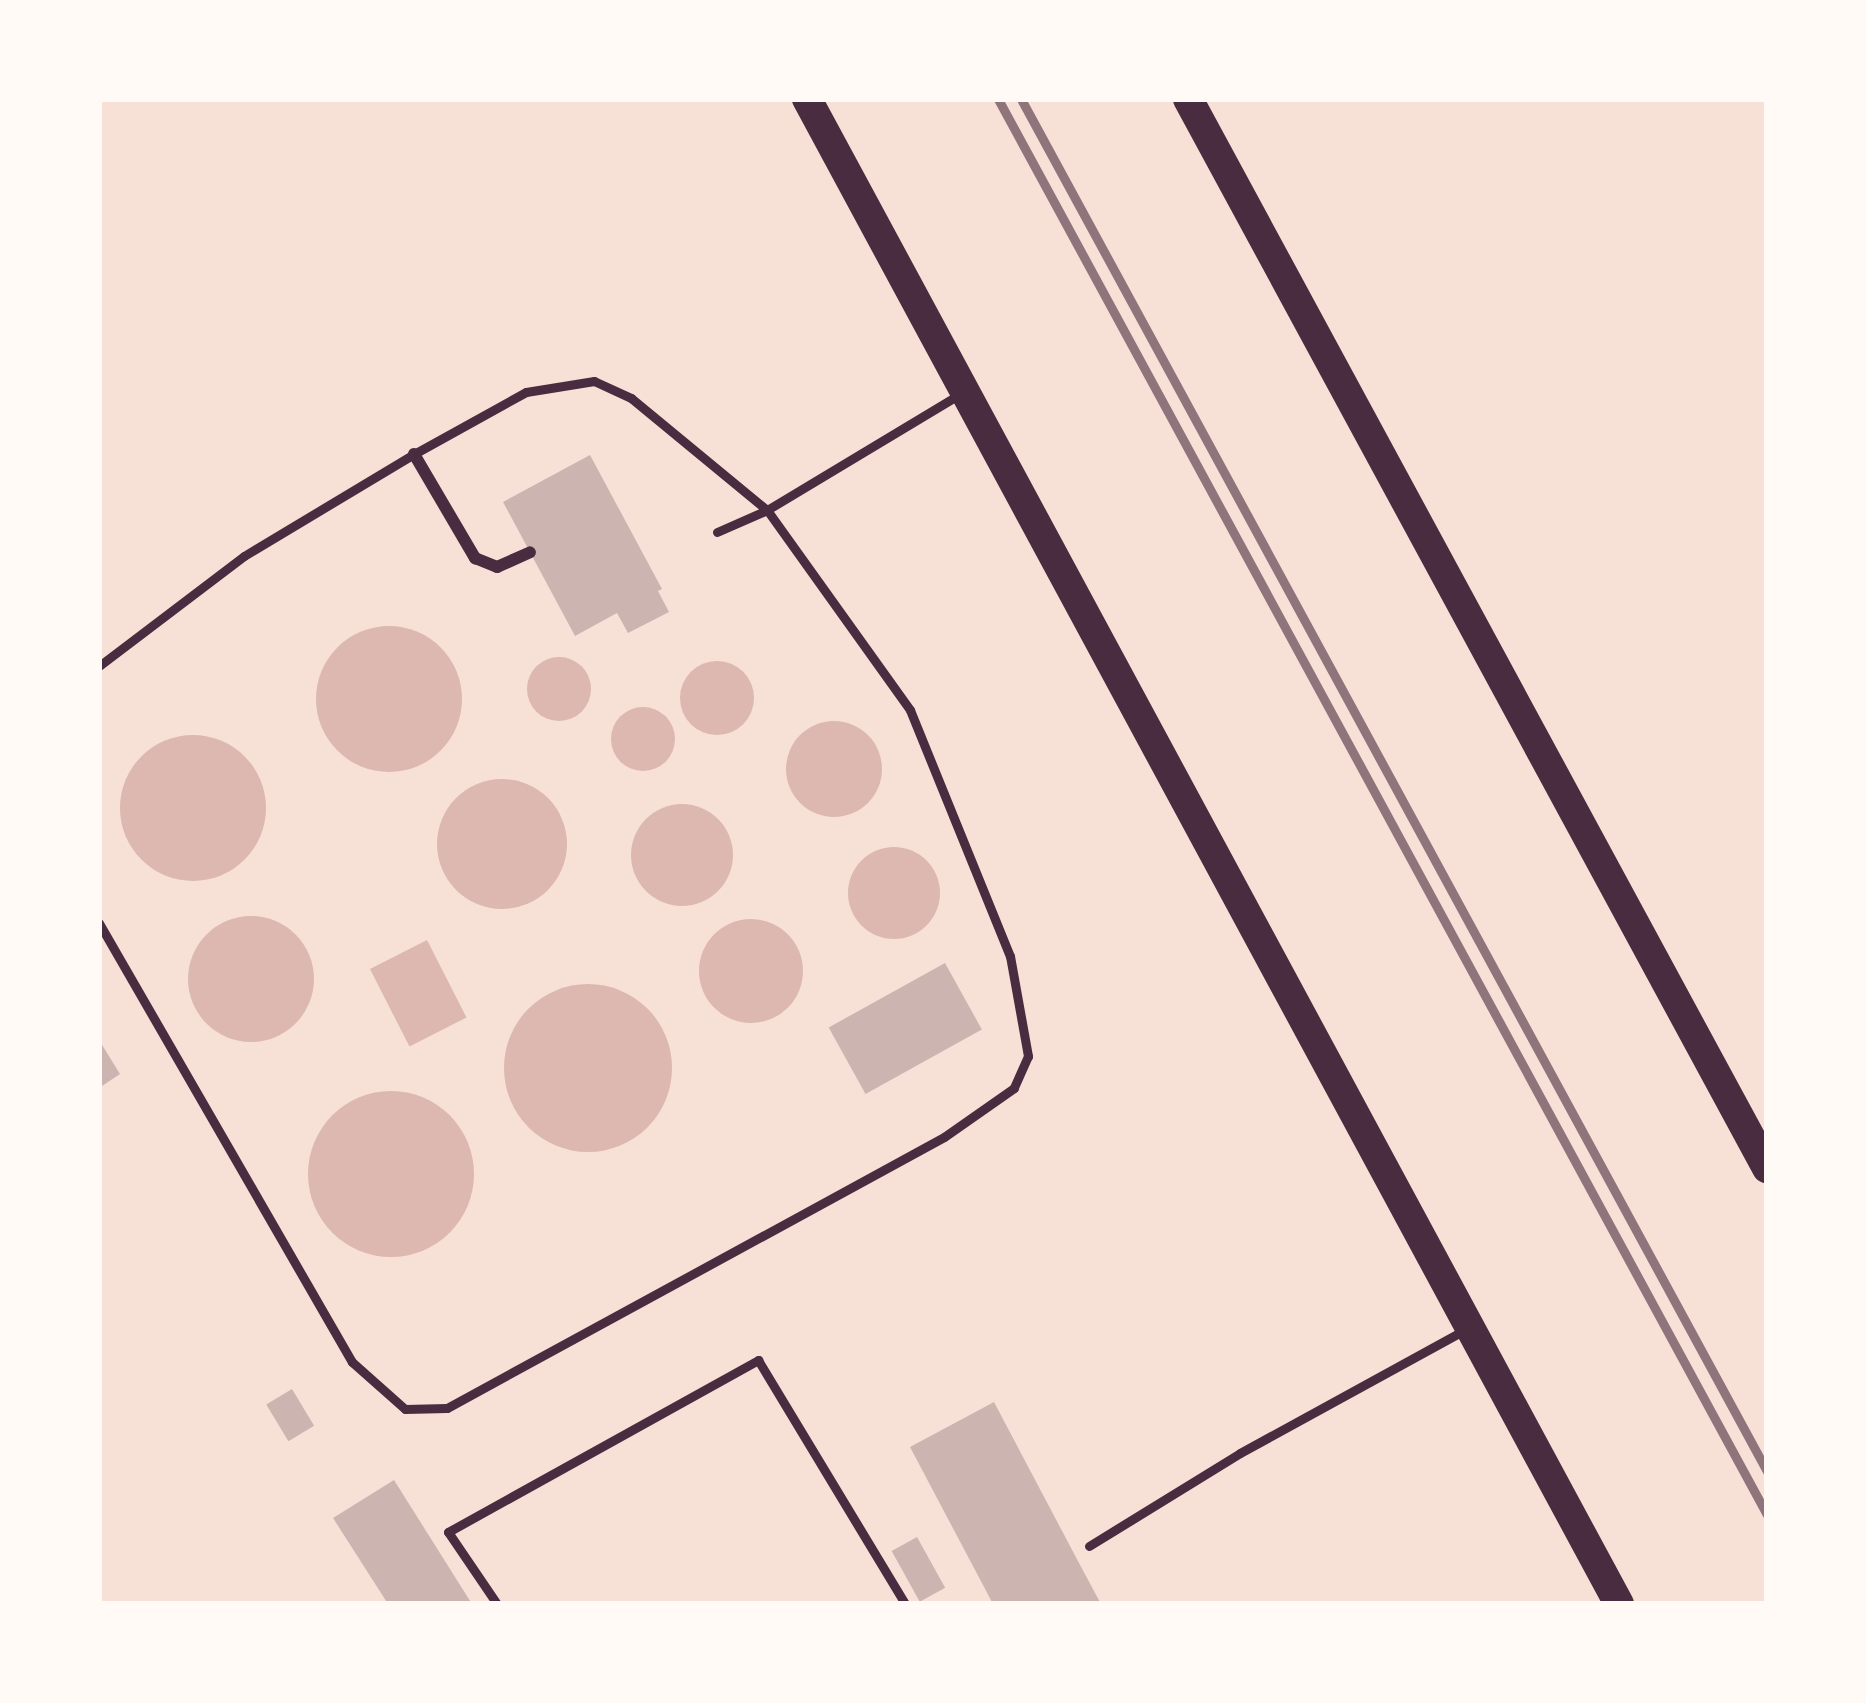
<!DOCTYPE html>
<style>
body{margin:0}
#map{position:relative;width:1866px;height:1703px;overflow:hidden;background:#f7e1d7;font-family:"Fira Sans",sans-serif}
div>[style]{position:absolute}
[style*='--x']{left:calc(var(--x)*1px);top:calc(var(--y)*1px);width:calc(var(--w)*1px);rotate:calc(var(--a)*1deg)}
.water>*{inset:0;background:#dcb8b0;transform-origin:0 0}
.round{border-radius:50%}
.building>*{inset:0;background:#ccb4b1;transform-origin:0 0}
.service>*{height:9px;margin:-4.5px;padding:0 4.5px;transform-origin:4.5px;border-radius:4.5px;background:#4a2c40}
.minor>*{height:12px;margin:-6px;padding:0 6px;transform-origin:6px;border-radius:6px;background:#4a2c40}
.trunk>*{height:30px;margin:-15px;padding:0 15px;transform-origin:15px;border-radius:15px;background:#4a2c40}
.rail>*{height:9px;margin:-4.5px;padding:0 4.5px;transform-origin:4.5px;border-radius:4.5px;background:#8f747c}
span{translate:-50% -50%;white-space:nowrap;text-align:center;line-height:1.15;-webkit-text-stroke:9px #fffaf5;paint-order:stroke}
.frame{position:absolute;inset:0;border:102px solid #fffaf5;pointer-events:none}
</style>
<div id="map">
<div class="water">
<i class="round" style="left:316px;top:626px;width:146px;height:146px"></i>
<i class="round" style="left:527px;top:657px;width:64px;height:64px"></i>
<i class="round" style="left:680px;top:661px;width:74px;height:74px"></i>
<i class="round" style="left:611px;top:707px;width:64px;height:64px"></i>
<i class="round" style="left:786px;top:721px;width:96px;height:96px"></i>
<i class="round" style="left:120px;top:735px;width:146px;height:146px"></i>
<i class="round" style="left:437px;top:779px;width:130px;height:130px"></i>
<i class="round" style="left:631px;top:804px;width:102px;height:102px"></i>
<i class="round" style="left:848px;top:847px;width:92px;height:92px"></i>
<i class="round" style="left:188px;top:916px;width:126px;height:126px"></i>
<i class="round" style="left:699px;top:919px;width:104px;height:104px"></i>
<i style="left:427px;top:940px;width:87px;height:64px;rotate:63deg"></i>
<i class="round" style="left:504px;top:984px;width:168px;height:168px"></i>
<i class="round" style="left:308px;top:1091px;width:166px;height:166px"></i>
</div>
<div class="building">
<i style="clip-path:polygon(590px 455px,662px 589px,658px 591px,669px 612px,628px 633px,617px 613px,575px 636px,503px 502px)"></i>
<i style="left:945px;top:963px;width:76px;height:133px;rotate:61deg"></i>
<i style="clip-path:polygon(99px 1040px,120px 1074px,99px 1088px)"></i>
<i style="left:292px;top:1389px;width:43px;height:30px;rotate:59deg"></i>
<i style="clip-path:polygon(994px 1402px,1079px 1563px,1101px 1604px,993px 1604px,910px 1447px)"></i>
<i style="clip-path:polygon(394px 1480px,472px 1604px,388px 1604px,333px 1518px)"></i>
<i style="left:917px;top:1537px;width:58px;height:29px;rotate:61deg"></i>
</div>
<div class="service">
<i style="--x:717;--y:532;--w:55;--a:-23.7"></i>
<i style="--x:767;--y:510;--w:225;--a:-31"></i>
<i style="--x:99;--y:666;--w:182;--a:-37.2"></i>
<i style="--x:244;--y:556;--w:198;--a:-31"></i>
<i style="--x:414;--y:454;--w:128;--a:-29"></i>
<i style="--x:526;--y:392;--w:69;--a:-9.2"></i>
<i style="--x:594;--y:381;--w:41;--a:24.7"></i>
<i style="--x:631;--y:398;--w:176;--a:39.5"></i>
<i style="--x:767;--y:510;--w:246;--a:54.4"></i>
<i style="--x:910;--y:710;--w:266;--a:67.9"></i>
<i style="--x:1010;--y:956;--w:102;--a:79.8"></i>
<i style="--x:1028;--y:1056;--w:35;--a:114"></i>
<i style="--x:1014;--y:1088;--w:85;--a:145"></i>
<i style="--x:944;--y:1137;--w:566;--a:151.4"></i>
<i style="--x:447;--y:1408;--w:42;--a:178.6"></i>
<i style="--x:405;--y:1409;--w:71;--a:-138.4"></i>
<i style="--x:352;--y:1362;--w:507;--a:-119.96"></i>
<i style="--x:1089;--y:1546;--w:177;--a:-31.6"></i>
<i style="--x:1240;--y:1453;--w:256;--a:-28.7"></i>
<i style="--x:497;--y:1604;--w:87;--a:-124.2"></i>
<i style="--x:448;--y:1532;--w:355;--a:-29"></i>
<i style="--x:758;--y:1360;--w:285;--a:58.9"></i>
</div>
<div class="minor">
<i style="--x:414;--y:454;--w:121;--a:59.6"></i>
<i style="--x:475;--y:558;--w:24;--a:22"></i>
<i style="--x:497;--y:567;--w:36;--a:-24"></i>
</div>
<div class="trunk">
<i style="--x:807;--y:99;--w:1710;--a:61.65"></i>
<i style="--x:1188;--y:99;--w:1216;--a:61.56"></i>
</div>
<div class="rail">
<i style="--x:998;--y:99;--w:1611;--a:61.49"></i>
<i style="--x:1021;--y:99;--w:1562;--a:61.47"></i>
</div>
<div class="frame"></div>
</div>
